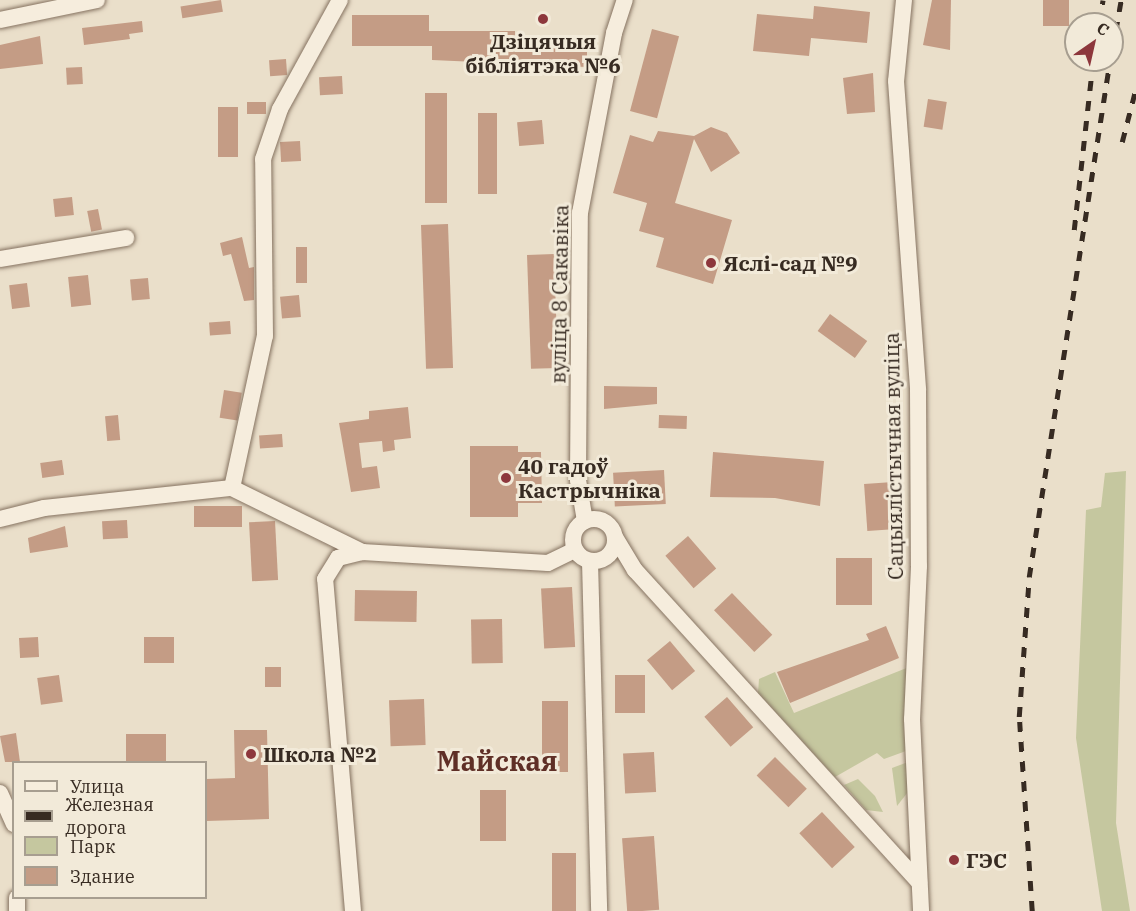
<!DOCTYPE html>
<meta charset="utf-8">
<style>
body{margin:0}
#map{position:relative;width:1136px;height:911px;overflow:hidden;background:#eadfca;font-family:"IBM Plex Serif",serif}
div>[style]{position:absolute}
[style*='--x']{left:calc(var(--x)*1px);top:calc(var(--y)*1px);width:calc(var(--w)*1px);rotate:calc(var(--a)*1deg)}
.green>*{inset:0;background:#c5c79f}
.building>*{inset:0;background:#c49c85;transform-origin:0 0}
.roads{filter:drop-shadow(0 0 2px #857260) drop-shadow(0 0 2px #857260)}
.minor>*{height:16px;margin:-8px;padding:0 8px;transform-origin:8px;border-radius:8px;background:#f6eddd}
.minor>.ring{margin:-8px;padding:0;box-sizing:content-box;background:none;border:16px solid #f6eddd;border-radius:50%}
.rail>*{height:4.5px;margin-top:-2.25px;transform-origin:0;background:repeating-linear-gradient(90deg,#372b22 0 10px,transparent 0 20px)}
.dots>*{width:16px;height:16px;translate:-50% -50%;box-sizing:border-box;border:3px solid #f2ead9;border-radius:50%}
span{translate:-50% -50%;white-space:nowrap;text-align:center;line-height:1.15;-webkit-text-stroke:6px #f2ead9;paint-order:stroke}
.poi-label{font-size:21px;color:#372b22;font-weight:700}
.left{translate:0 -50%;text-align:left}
.street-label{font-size:21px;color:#372b22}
.district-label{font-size:27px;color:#5f2f26;font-weight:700}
.legend{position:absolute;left:12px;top:761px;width:195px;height:138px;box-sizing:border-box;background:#f2ead9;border:2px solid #a79e90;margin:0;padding:8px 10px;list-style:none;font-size:18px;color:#372b22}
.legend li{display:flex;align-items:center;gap:12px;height:30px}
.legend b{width:30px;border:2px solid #a79e90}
.north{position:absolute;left:1064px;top:12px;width:60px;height:60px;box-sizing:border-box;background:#f2ead9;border:2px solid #a79e90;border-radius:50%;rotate:34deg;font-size:16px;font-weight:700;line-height:24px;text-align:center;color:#372b22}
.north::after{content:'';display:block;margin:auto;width:21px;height:27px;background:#8d373c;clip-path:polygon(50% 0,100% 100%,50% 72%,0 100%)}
</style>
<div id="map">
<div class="green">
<i style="clip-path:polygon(1126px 471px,1116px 823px,1130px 911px,1102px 911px,1076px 738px,1086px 510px,1101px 507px,1105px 473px)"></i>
<i style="clip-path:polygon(909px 667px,906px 751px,884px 759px,877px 753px,835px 777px,758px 693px,759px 679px,775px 672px,794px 713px)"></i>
<i style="clip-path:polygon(908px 762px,908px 792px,897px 806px,892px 768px)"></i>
<i style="clip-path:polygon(858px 779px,875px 796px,883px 812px,866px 810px,844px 785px)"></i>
</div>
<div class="building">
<i style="left:221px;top:0;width:12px;height:41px;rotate:81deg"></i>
<i style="clip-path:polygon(932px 0,951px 0,950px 50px,923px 45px)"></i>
<i style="left:1043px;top:0;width:26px;height:26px"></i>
<i style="clip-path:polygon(814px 6px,870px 12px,867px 43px,811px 38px,809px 56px,753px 51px,757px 14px,813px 19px)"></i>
<i style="clip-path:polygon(352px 15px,429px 15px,429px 31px,515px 31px,515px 40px,587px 41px,587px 67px,432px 60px,432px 46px,352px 46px)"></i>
<i style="clip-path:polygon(142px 21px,143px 32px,129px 34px,130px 39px,84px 45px,82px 28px)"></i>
<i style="left:652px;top:29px;width:28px;height:85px;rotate:15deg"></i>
<i style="clip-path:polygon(40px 36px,43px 64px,0 69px,0 45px)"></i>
<i style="left:286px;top:59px;width:16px;height:17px;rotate:86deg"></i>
<i style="left:82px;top:67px;width:17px;height:16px;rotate:87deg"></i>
<i style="clip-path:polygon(873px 73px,875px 112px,847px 114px,843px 78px)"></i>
<i style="left:342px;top:76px;width:18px;height:23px;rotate:87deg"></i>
<i style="left:425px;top:93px;width:22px;height:110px"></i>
<i style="left:928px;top:99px;width:19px;height:28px;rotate:9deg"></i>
<i style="left:247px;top:102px;width:19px;height:12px"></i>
<i style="left:238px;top:107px;width:50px;height:20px;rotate:90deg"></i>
<i style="left:497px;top:113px;width:81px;height:19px;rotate:90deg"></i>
<i style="left:542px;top:120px;width:24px;height:25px;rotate:85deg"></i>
<i style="clip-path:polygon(711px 127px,727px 133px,740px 153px,711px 172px,694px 139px,675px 203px,732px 220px,713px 284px,656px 267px,664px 238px,639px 231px,647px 203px,613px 193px,630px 135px,653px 142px,658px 131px,694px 136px)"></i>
<i style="left:300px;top:141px;width:20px;height:20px;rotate:87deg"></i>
<i style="left:72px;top:197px;width:18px;height:19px;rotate:84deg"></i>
<i style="left:98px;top:209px;width:21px;height:11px;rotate:79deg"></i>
<i style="left:448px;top:224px;width:144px;height:27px;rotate:88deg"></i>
<i style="clip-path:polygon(242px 237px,249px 268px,254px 267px,254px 300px,244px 301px,231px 254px,223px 256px,220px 243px)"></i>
<i style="left:296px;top:247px;width:11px;height:36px"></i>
<i style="left:554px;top:254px;width:114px;height:27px;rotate:88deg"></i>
<i style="left:88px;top:275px;width:30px;height:20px;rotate:84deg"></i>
<i style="left:148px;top:278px;width:21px;height:18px;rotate:85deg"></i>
<i style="left:27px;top:283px;width:24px;height:18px;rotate:83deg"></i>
<i style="left:299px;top:295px;width:22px;height:19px;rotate:85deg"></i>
<i style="left:830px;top:314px;width:46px;height:21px;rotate:36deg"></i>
<i style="left:230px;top:321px;width:13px;height:21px;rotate:86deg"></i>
<i style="clip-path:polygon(604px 386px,657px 387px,657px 404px,604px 409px)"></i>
<i style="left:224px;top:390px;width:18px;height:28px;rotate:9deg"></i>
<i style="clip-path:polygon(408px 407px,411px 438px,394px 440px,395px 450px,383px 452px,382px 441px,359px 443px,362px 468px,377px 466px,380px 488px,351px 492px,339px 423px,369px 419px,369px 411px)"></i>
<i style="left:118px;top:415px;width:25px;height:13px;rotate:85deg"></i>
<i style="left:659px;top:415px;width:28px;height:13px;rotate:2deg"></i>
<i style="left:282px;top:434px;width:13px;height:23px;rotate:86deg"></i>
<i style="clip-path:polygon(470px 446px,518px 446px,518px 452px,541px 452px,542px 503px,518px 503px,518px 517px,470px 517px)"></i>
<i style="clip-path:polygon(713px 452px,824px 461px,820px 506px,775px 498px,710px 497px)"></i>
<i style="left:62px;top:460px;width:15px;height:22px;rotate:82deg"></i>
<i style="left:664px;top:470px;width:34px;height:51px;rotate:87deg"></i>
<i style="left:893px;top:482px;width:47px;height:29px;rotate:86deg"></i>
<i style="left:242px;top:506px;width:21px;height:48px;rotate:90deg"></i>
<i style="left:127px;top:520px;width:18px;height:25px;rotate:87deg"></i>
<i style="left:275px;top:521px;width:59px;height:26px;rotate:87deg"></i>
<i style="clip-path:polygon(65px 526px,68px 547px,30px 553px,28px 538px)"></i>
<i style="left:688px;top:536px;width:43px;height:30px;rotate:49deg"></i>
<i style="left:836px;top:558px;width:36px;height:47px"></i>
<i style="left:572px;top:587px;width:60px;height:31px;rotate:87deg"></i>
<i style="left:355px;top:590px;width:62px;height:31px;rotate:1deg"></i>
<i style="left:732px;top:593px;width:58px;height:25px;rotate:46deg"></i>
<i style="left:502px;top:619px;width:44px;height:31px;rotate:89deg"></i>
<i style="clip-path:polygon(886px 626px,899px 658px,790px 703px,777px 672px,869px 640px,866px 634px)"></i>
<i style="left:38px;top:637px;width:20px;height:19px;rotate:87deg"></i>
<i style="left:144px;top:637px;width:30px;height:26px"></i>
<i style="left:670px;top:641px;width:39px;height:30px;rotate:50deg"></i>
<i style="left:265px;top:667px;width:16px;height:20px"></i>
<i style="left:59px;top:675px;width:27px;height:22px;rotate:82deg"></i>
<i style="left:615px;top:675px;width:30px;height:38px"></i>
<i style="left:727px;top:697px;width:40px;height:30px;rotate:49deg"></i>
<i style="left:424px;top:699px;width:46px;height:35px;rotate:88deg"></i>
<i style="left:542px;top:701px;width:26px;height:71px"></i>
<i style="clip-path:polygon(234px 730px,267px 730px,269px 819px,206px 821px,206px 779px,235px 778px)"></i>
<i style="clip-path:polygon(16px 733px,20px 762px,5px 762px,0 736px)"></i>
<i style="left:166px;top:734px;width:28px;height:40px;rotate:90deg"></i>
<i style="left:654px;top:752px;width:40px;height:31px;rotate:87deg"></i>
<i style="left:775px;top:757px;width:45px;height:26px;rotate:45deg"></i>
<i style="left:480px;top:790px;width:26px;height:51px"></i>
<i style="left:822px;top:812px;width:48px;height:31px;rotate:47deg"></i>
<i style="left:654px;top:836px;width:74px;height:32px;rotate:86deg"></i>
<i style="left:552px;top:853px;width:24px;height:58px"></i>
</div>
<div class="roads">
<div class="minor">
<i style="--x:904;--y:0;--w:81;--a:95.6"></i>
<i style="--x:896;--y:81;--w:310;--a:85.9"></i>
<i style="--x:918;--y:390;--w:176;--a:89.7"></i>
<i style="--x:919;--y:566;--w:153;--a:92.6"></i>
<i style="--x:912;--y:719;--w:192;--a:87.3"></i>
<i style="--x:0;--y:20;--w:99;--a:-11.7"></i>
<i style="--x:0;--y:259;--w:128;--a:-9.5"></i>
<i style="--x:232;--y:488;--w:156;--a:-77.8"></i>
<i style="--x:265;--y:336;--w:177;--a:-90.6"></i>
<i style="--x:263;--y:159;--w:53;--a:-71.2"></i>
<i style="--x:280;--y:109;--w:124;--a:-61.2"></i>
<i style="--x:232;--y:488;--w:145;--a:26.2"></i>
<i style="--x:362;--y:552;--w:186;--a:3.4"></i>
<i style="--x:548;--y:563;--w:30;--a:-26"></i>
<i style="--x:0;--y:519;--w:45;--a:-14"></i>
<i style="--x:44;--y:508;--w:189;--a:-6.1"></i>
<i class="ring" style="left:573px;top:519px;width:26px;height:26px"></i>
<i style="--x:585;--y:521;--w:42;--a:-99.7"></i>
<i style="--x:578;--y:480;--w:267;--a:-89.6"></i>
<i style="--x:580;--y:213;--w:183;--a:-79.3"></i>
<i style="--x:614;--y:33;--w:35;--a:-72"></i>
<i style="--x:615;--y:537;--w:39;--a:59"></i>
<i style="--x:635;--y:570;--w:422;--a:47.7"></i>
<i style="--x:590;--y:561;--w:350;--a:88.5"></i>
<i style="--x:0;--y:793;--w:34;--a:66"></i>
<i style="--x:17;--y:911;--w:13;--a:-90"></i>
<i style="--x:353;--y:911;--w:333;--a:-94.8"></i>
<i style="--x:325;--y:579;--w:25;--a:-58"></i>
<i style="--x:338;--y:558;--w:25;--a:-14"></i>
</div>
</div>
<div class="rail">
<i style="--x:1099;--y:24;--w:24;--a:-81"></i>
<i style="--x:1112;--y:51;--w:52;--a:-80"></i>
<i style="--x:1122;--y:142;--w:56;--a:-75.5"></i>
<i style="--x:1074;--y:230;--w:171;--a:-83.6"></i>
<i style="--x:1032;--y:911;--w:194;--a:-93.8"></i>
<i style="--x:1019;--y:717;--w:140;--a:-85.9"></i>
<i style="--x:1029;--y:577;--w:523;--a:-81.1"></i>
</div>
<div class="dots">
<i style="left:543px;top:19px;background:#8d373c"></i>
<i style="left:711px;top:263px;background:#8d373c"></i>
<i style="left:506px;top:478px;background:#8d373c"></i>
<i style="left:251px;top:754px;background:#8d373c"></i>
<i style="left:954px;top:860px;background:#8d373c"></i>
</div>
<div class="poi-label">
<span style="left:543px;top:53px">Дзіцячыя<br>бібліятэка №6</span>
<span class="left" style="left:723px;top:263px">Яслі-сад №9</span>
<span class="left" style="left:518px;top:478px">40 гадоў<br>Кастрычніка</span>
<span class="left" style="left:263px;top:754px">Школа №2</span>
<span class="left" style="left:966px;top:860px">ГЭС</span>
</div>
<div class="street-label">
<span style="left:559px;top:294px;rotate:-89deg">вуліца 8 Сакавіка</span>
<span style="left:893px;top:456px;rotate:-91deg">Сацыялістычная вуліца</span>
</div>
<div class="district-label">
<span style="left:497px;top:761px">Майская</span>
</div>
<ul class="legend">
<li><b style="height:8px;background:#f6eddd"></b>Улица</li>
<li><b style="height:8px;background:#372b22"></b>Железная дорога</li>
<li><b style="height:16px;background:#c5c79f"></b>Парк</li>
<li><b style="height:16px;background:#c49c85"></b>Здание</li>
</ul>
<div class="north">С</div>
</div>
